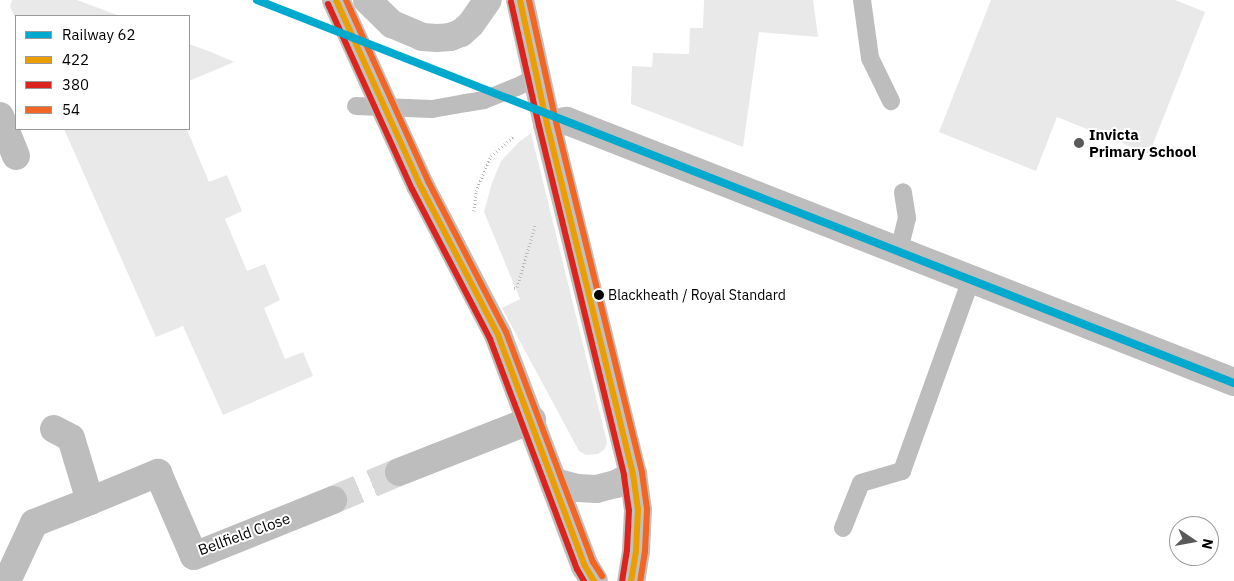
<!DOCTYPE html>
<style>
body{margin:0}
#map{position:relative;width:1234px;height:581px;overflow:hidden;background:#fff;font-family:"IBM Plex Sans",sans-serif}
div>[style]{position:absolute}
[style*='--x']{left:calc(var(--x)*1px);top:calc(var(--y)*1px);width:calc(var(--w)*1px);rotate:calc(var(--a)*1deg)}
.green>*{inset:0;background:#e9e9e9}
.street-tunnel>*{height:28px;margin-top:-14px;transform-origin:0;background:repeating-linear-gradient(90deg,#d9d9d9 0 28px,transparent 0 42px)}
.path>*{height:3px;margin-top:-1.5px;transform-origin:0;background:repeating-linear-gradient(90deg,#b8b8b8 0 1px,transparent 0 3.5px)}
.lane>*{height:18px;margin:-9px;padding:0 9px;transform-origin:9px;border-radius:9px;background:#bdbdbd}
.street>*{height:28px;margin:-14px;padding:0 14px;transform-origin:14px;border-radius:14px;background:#bdbdbd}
.secondary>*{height:28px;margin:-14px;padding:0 14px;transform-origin:14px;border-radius:14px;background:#c0c0c0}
.bus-1>*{height:6px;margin:-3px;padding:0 3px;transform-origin:3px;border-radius:3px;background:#eb9e00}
.bus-2>*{height:6px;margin:-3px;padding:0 3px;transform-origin:3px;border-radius:3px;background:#dc241f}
.bus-3>*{height:6px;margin:-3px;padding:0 3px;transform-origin:3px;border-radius:3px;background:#f26522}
.rail-1>*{height:8px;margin:-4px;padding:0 4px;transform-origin:4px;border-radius:4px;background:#00a9ce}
.dots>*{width:14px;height:14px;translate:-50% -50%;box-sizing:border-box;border:2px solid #fff;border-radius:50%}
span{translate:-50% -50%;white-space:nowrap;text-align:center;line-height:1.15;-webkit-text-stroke:4px #fff;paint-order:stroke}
.bus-label{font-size:14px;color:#000}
.left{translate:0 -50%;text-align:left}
.poi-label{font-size:15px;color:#000;font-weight:700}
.street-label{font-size:15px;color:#000}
.legend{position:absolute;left:15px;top:15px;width:175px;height:115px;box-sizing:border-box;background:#fff;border:1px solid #999;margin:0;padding:6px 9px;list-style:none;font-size:15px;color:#000}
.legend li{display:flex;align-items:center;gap:10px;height:25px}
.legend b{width:25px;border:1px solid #999}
.north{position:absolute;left:1169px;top:516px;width:50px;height:50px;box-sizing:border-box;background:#fff;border:1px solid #999;border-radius:50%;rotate:102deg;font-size:14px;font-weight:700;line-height:20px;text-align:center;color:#000}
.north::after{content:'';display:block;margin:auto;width:18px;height:22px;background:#595959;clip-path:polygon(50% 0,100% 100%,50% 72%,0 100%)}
</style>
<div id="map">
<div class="green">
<i style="clip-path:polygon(12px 0,77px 0,120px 16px,16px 16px,16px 20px,10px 6px)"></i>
<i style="clip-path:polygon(704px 0,813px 0,818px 37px,759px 32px,743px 147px,631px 104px,632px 66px,652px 67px,653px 53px,689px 54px,690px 28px,703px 28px)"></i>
<i style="clip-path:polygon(991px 0,1175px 0,1205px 12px,1149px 154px,1057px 117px,1036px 171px,939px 132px)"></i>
<i style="clip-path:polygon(189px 44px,211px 52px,234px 62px,189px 81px)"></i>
<i style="clip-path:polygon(189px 125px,190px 128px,187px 130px,209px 182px,227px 175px,242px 211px,225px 219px,247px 271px,265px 264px,274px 286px,280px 300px,264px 308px,285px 359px,303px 352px,313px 376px,223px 415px,183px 326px,156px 337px,64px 129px,189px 129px)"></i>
<i style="clip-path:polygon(531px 133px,607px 442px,605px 449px,598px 454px,586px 455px,579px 451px,502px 308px,520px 299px,484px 212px,492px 183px,501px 161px,519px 142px)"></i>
</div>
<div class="street-tunnel">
<i style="--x:333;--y:500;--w:72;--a:-23"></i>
</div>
<div class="path">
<i style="--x:474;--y:211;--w:20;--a:-84"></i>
<i style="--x:476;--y:191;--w:38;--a:-67"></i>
<i style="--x:491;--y:156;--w:30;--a:-41"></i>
<i style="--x:514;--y:288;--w:3;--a:-18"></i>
<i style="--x:517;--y:287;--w:64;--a:-73.6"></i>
</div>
<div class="lane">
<i style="--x:862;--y:0;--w:59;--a:82.1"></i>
<i style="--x:870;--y:58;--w:48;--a:64"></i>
<i style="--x:356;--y:106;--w:76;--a:2.3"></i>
<i style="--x:432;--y:109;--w:35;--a:-10"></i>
<i style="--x:466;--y:103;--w:18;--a:-9"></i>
<i style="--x:484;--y:100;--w:35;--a:-22"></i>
<i style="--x:517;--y:87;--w:21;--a:-28"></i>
<i style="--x:899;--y:250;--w:33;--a:-76"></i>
<i style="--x:907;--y:218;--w:26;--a:-99"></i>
<i style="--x:843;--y:528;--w:48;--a:-68.2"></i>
<i style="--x:861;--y:483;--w:43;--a:-16.3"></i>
<i style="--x:902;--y:471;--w:204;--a:-70.2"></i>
</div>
<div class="street">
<i style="--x:0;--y:116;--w:43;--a:68.2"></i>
<i style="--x:547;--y:124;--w:20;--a:-9"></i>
<i style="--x:567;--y:121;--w:716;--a:21.37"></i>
<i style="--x:54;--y:429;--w:19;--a:28"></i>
<i style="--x:71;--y:438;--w:66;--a:73.2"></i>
<i style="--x:90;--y:501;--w:74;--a:-22.4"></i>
<i style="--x:158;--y:473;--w:90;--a:66.6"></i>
<i style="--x:194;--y:556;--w:150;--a:-21.9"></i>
<i style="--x:399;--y:472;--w:143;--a:-21.4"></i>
<i style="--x:7;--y:581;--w:64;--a:-65"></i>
<i style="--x:34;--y:523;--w:60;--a:-21.4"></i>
</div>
<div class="secondary">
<i style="--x:336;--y:0;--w:203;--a:65.6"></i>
<i style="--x:420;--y:185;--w:169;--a:62.5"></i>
<i style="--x:498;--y:335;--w:247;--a:69.4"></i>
<i style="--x:585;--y:566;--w:17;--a:59"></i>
<i style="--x:367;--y:0;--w:35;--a:44"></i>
<i style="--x:392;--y:24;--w:33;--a:23"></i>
<i style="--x:422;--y:37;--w:15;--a:4"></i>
<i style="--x:437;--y:38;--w:13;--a:-4"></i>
<i style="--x:450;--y:37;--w:12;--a:-20"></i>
<i style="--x:461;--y:33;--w:13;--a:-42"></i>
<i style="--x:471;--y:24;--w:29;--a:-55"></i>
<i style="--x:520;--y:0;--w:127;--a:77.7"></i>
<i style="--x:547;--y:124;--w:360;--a:76.2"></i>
<i style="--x:633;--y:474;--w:36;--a:82"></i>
<i style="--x:638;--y:510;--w:41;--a:92.8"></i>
<i style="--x:636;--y:551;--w:30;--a:99"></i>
<i style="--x:555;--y:482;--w:23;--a:15"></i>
<i style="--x:577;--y:488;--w:19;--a:3"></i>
<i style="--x:596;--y:489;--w:21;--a:-14"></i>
<i style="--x:616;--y:484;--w:20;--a:-30"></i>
</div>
<div class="bus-1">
<i style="--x:336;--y:0;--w:203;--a:65.6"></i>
<i style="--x:420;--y:185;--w:169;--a:62.5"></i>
<i style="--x:498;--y:335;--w:247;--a:69.4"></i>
<i style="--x:585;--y:566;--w:17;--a:59"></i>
<i style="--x:520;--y:0;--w:127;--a:77.7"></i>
<i style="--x:547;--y:124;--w:360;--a:76.2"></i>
<i style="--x:633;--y:474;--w:36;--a:82"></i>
<i style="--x:638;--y:510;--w:41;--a:92.8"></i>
<i style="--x:636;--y:551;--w:30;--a:99"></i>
</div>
<div class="bus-2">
<i style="--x:511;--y:2;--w:127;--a:77.3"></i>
<i style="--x:539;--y:126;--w:360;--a:76.3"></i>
<i style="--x:624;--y:476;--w:34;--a:82"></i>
<i style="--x:629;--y:510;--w:40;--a:92.9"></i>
<i style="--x:627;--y:550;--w:30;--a:99"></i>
<i style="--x:328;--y:4;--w:203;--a:65.6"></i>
<i style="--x:412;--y:189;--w:169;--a:62.5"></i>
<i style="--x:490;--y:339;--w:246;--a:69.3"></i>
<i style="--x:577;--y:569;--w:14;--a:60"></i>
</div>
<div class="bus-3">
<i style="--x:346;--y:0;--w:199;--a:65.6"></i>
<i style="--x:428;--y:181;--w:170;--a:62.7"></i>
<i style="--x:506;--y:332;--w:246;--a:69.3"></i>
<i style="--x:593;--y:562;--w:17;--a:57"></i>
<i style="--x:529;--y:0;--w:125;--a:77.5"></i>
<i style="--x:556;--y:122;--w:361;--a:76.2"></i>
<i style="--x:642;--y:473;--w:37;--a:82"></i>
<i style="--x:647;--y:510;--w:41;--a:92.8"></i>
<i style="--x:645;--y:551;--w:30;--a:99"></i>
</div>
<div class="rail-1">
<i style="--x:257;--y:0;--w:1049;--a:21.41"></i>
</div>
<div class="dots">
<i style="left:1079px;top:143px;background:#595959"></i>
<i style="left:599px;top:295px;background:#000"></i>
</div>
<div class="bus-label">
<span class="left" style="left:608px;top:295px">Blackheath / Royal Standard</span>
</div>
<div class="poi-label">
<span class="left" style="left:1089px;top:143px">Invicta<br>Primary School</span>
</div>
<div class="street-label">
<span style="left:244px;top:534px;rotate:-20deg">Bellfield Close</span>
</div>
<ul class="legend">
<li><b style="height:6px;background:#00a9ce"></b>Railway 62</li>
<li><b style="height:6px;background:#eb9e00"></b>422</li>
<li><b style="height:6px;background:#dc241f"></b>380</li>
<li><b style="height:6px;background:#f26522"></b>54</li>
</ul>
<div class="north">N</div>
</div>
